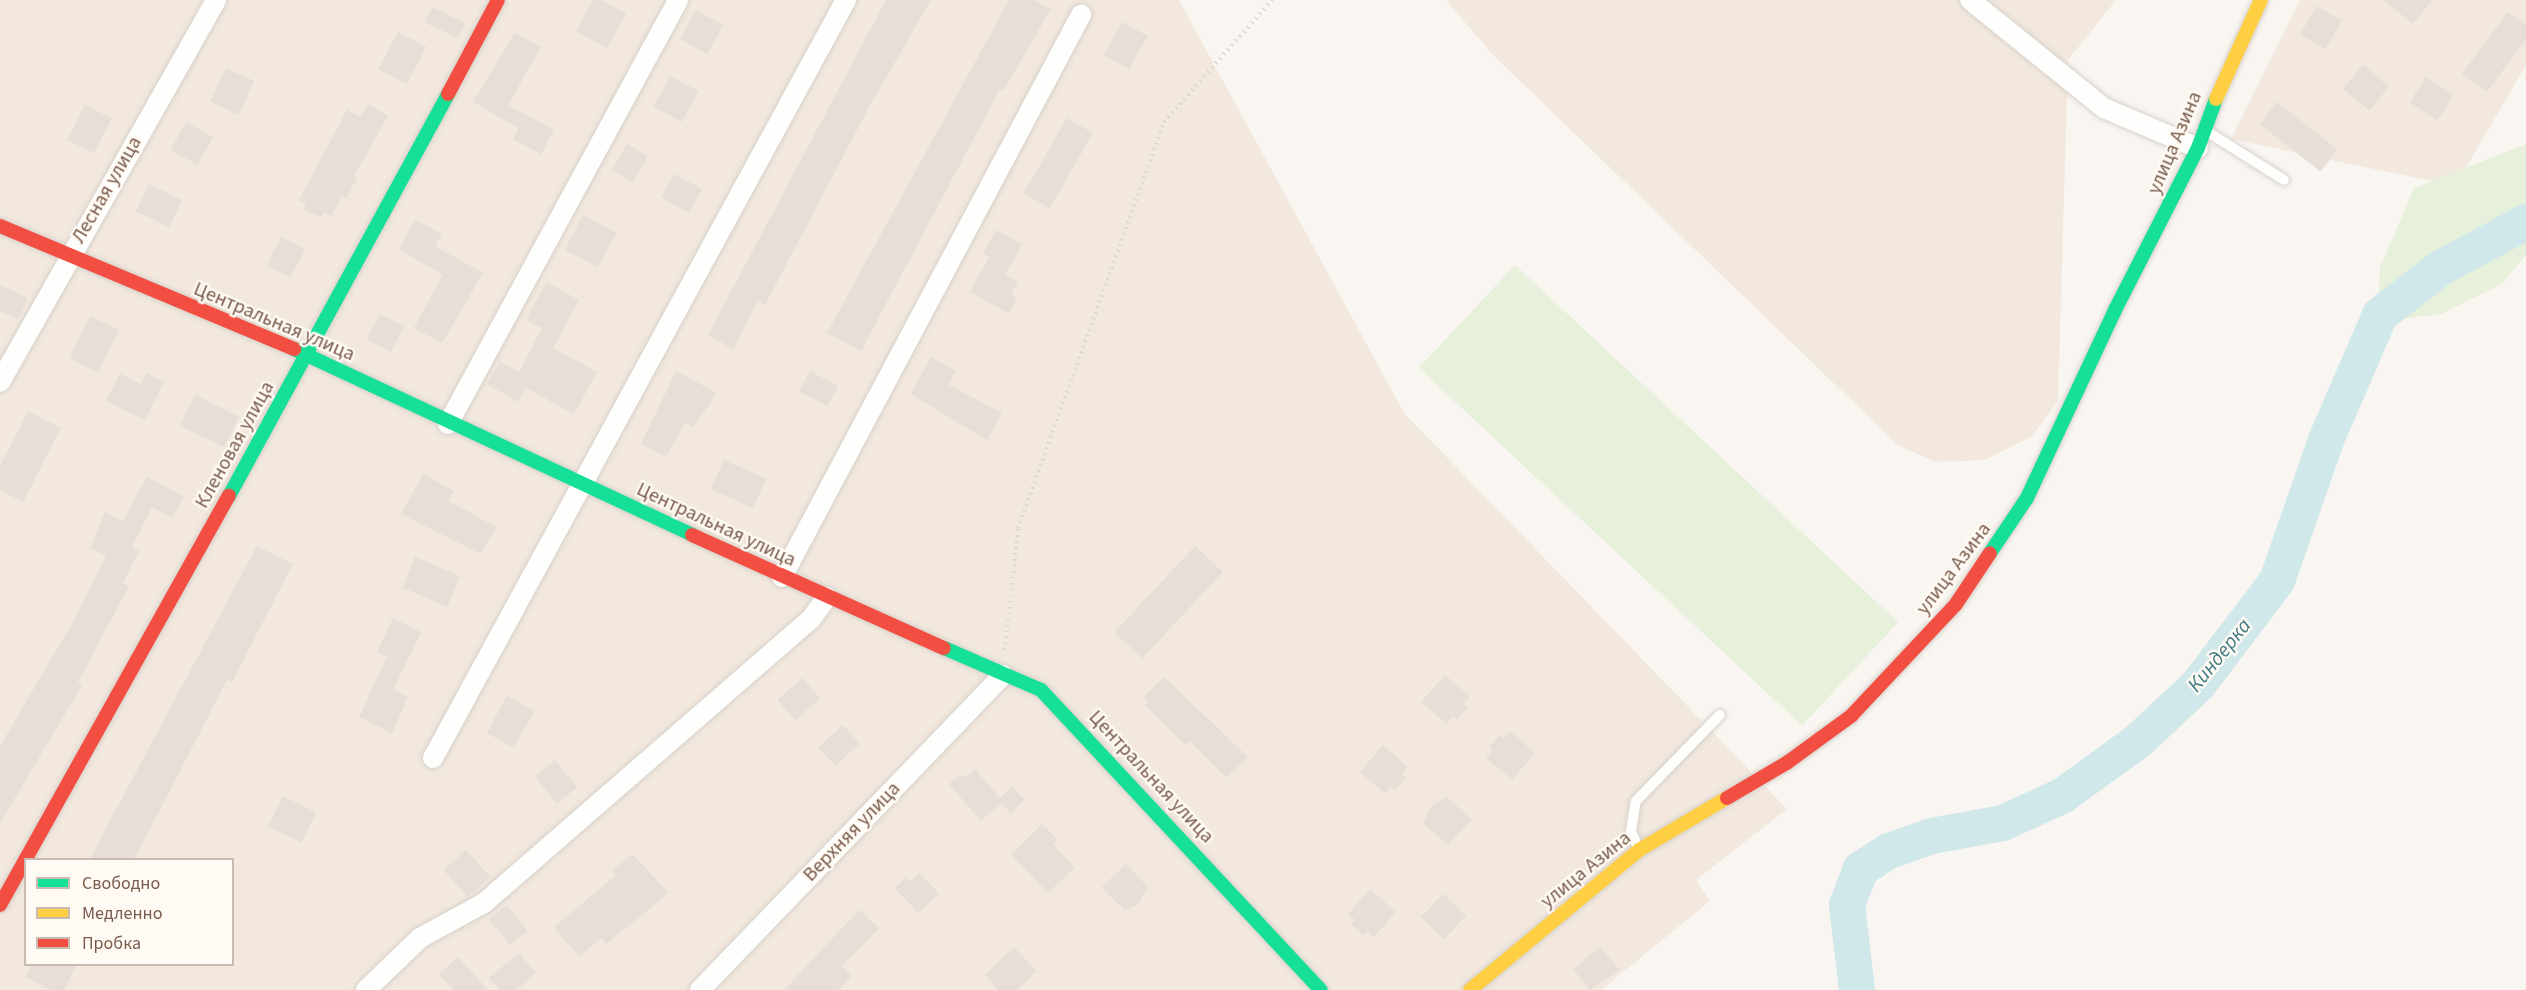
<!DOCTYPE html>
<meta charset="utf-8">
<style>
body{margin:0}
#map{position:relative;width:2526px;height:990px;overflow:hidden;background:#f9f5f0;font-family:"Source Sans 3",sans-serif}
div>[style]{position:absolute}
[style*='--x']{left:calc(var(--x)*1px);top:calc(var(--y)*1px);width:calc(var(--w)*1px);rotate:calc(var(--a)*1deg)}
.residential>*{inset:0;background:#f2e8de}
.green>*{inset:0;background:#e7f0db;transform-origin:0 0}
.river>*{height:36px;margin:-18px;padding:0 18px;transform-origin:18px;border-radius:18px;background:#d0e8ea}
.building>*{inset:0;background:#e6ded7;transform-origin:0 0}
.path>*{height:4px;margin-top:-2px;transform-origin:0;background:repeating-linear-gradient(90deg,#dcd5d0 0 1.5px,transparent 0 6px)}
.roads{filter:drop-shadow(0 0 2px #d7d1cb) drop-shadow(0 0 2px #d7d1cb)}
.lane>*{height:10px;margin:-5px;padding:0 5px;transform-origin:5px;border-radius:5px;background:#fefefd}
.street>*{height:20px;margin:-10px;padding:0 10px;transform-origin:10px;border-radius:10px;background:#fefefd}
.fast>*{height:14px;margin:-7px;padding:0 7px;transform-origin:7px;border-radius:7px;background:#16e098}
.slow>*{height:14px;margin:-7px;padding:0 7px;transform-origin:7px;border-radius:7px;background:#ffcf43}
.jam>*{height:14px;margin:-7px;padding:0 7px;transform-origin:7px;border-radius:7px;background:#f24e42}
span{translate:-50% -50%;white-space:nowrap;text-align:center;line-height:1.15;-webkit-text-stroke:4.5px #fffaf3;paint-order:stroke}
.street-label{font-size:20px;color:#7a5c4d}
.water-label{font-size:21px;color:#437c86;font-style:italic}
.legend{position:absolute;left:24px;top:858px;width:210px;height:108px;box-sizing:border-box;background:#fffaf3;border:2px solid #cabbb1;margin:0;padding:8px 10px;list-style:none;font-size:18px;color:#7a5c4d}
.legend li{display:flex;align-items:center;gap:12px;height:30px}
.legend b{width:30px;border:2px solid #cabbb1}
</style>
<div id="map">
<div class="residential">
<i style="clip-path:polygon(evenodd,0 0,1179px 0,1404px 413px,1787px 809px,1696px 880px,1710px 901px,1601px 990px,0 990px,0 0,26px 860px,232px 860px,232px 964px,26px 964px,26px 860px)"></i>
<i style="clip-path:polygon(1446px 0,2116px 0,2068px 60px,2058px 401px,2031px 437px,1985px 460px,1935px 462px,1898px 445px,1493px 55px)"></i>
<i style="clip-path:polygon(2300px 0,2526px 0,2526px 65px,2455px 186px,2231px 139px)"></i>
</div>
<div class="green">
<i style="clip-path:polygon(2526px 144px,2526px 255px,2502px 284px,2441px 314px,2398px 319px,2378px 308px,2380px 268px,2414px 188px)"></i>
<i style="left:1515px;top:265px;width:524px;height:141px;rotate:43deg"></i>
</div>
<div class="river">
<i style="--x:1857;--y:990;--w:86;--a:-96.7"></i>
<i style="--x:1847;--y:905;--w:39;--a:-69"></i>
<i style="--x:1861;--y:869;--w:33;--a:-33"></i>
<i style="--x:1889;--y:851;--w:46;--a:-19.2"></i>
<i style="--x:1932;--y:836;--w:72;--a:-10.4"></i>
<i style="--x:2003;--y:823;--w:65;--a:-24.6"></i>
<i style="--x:2062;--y:796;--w:92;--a:-35.8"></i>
<i style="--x:2137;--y:742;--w:83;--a:-43.1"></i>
<i style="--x:2198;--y:685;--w:131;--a:-52.8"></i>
<i style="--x:2277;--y:581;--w:149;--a:-70.8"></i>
<i style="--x:2326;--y:440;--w:136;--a:-66.6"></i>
<i style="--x:2380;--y:315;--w:75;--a:-37.9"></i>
<i style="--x:2439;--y:269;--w:99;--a:-28.4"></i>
</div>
<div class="building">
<i style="clip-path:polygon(593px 0,601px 0,626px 14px,607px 48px,576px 31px)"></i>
<i style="clip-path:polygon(886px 0,931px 0,869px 107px,765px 305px,758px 301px,733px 349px,708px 335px)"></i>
<i style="clip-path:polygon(1009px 0,1034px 0,1051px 9px,1003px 91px,1000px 89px,861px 351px,827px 333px)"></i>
<i style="clip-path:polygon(2383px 0,2432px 0,2413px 24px)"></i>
<i style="left:2317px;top:6px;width:29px;height:33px;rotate:31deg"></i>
<i style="left:432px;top:7px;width:37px;height:17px;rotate:26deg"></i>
<i style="left:696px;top:10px;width:31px;height:33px;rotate:29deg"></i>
<i style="clip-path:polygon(2508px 12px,2526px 25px,2526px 39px,2487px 92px,2462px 74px)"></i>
<i style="left:1122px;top:22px;width:29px;height:38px;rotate:29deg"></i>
<i style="left:398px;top:32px;width:32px;height:42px;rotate:28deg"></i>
<i style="clip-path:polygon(515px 33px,541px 47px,508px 105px,554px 130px,541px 154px,513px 139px,519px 128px,473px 102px)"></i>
<i style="left:2363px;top:65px;width:34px;height:31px;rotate:40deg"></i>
<i style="left:226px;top:68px;width:31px;height:37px;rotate:25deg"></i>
<i style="left:670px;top:76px;width:32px;height:35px;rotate:28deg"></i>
<i style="left:2426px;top:77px;width:33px;height:30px;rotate:33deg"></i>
<i style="left:2277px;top:102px;width:77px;height:28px;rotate:38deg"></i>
<i style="clip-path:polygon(368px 104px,388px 116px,354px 176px,357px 178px,346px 199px,342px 196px,331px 216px,324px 212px,321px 218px,304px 209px,306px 204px,299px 200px,347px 110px,360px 117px)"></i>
<i style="left:85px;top:105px;width:30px;height:39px;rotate:27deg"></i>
<i style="left:1067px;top:118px;width:30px;height:87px;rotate:30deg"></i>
<i style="left:186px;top:122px;width:31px;height:32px;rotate:29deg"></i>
<i style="left:627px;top:144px;width:24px;height:30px;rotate:30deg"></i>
<i style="left:674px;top:174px;width:32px;height:27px;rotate:28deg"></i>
<i style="left:149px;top:184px;width:37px;height:30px;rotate:26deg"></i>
<i style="left:583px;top:215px;width:38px;height:39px;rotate:28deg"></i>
<i style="clip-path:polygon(415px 220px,442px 234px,435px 246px,483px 273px,442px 343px,414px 328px,443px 274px,399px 250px)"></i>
<i style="clip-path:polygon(996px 230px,1022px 244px,1005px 275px,1018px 282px,1011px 294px,1017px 298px,1009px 314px,970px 292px,989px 257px,983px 254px)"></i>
<i style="left:281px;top:237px;width:27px;height:32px;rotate:27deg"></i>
<i style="clip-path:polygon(546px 282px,579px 300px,553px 348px,597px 372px,574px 414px,526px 388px,518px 402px,487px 384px,500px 362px,519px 372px,542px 328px,526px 320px)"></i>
<i style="clip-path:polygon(0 285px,28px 298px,18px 319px,0 311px)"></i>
<i style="left:380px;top:314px;width:27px;height:29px;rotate:27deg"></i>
<i style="left:90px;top:316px;width:32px;height:47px;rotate:26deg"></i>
<i style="clip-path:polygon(931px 357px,956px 371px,949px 385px,1002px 413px,987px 440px,911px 394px)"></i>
<i style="clip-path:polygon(676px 371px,717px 393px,693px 427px,685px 423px,666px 457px,641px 444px)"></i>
<i style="left:810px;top:371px;width:32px;height:23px;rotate:28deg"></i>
<i style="clip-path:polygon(146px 373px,164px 382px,145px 420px,106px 401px,120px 374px,141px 384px)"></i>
<i style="left:195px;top:395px;width:49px;height:34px;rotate:26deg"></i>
<i style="clip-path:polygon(28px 411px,61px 428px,23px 502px,0 490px,0 466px)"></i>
<i style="left:724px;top:460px;width:46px;height:32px;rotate:24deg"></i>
<i style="clip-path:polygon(423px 474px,454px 491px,449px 501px,496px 527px,481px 554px,401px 514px)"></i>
<i style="clip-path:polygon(147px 477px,184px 497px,172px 518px,152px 507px,132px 547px,139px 551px,123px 583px,129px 586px,78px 682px,83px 684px,0 823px,0 746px,72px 624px,106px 556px,90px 548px,105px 512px,123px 521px)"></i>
<i style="clip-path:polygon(257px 546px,293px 564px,232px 682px,227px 680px,134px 860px,89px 860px)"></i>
<i style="left:1195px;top:546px;width:38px;height:118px;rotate:43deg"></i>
<i style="left:415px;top:557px;width:49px;height:33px;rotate:23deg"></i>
<i style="clip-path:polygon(393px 618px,421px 632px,393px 690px,408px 697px,392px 733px,359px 717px,387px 657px,377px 652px)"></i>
<i style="clip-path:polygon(1445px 675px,1470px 697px,1463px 704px,1468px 707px,1457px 720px,1453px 716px,1447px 724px,1421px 702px)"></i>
<i style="clip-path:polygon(1164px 677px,1248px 757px,1227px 778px,1194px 745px,1189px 741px,1186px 745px,1144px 705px,1148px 701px,1144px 697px)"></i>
<i style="left:802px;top:678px;width:27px;height:33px;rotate:48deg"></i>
<i style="left:507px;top:696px;width:31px;height:42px;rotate:29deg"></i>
<i style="left:843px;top:725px;width:25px;height:33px;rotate:48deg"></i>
<i style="clip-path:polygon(1510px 731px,1535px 753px,1512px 780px,1486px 758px,1493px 750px,1489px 747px,1500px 735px,1504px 738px)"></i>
<i style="clip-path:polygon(1383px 745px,1408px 767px,1402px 774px,1406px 778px,1395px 790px,1391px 786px,1385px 793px,1360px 772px)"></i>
<i style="left:555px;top:760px;width:35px;height:26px;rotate:51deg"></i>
<i style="clip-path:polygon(975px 769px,1000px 798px,1012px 787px,1025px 800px,1011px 813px,1001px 803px,981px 821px,949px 784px,961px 774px,965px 778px)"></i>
<i style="left:283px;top:796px;width:37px;height:34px;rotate:26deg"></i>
<i style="clip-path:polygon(1446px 797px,1472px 819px,1448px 845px,1423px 823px,1431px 806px)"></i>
<i style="clip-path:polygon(1042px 824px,1058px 840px,1053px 845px,1075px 867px,1048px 893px,1011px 854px)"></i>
<i style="left:466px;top:850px;width:36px;height:30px;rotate:48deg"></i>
<i style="clip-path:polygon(632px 854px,669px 893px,606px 944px,601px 938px,579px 957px,554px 927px,616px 875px,612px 871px)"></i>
<i style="clip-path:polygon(1126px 864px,1148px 887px,1138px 905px,1124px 910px,1102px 887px)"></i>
<i style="clip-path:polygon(920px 873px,939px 894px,918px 913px,895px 888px,906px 877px,910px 882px)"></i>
<i style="clip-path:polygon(1370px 889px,1396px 912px,1374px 937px,1367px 931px,1363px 935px,1351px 924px,1355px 920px,1348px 914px)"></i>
<i style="left:1443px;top:894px;width:32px;height:32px;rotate:44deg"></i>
<i style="left:507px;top:905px;width:33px;height:23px;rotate:51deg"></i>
<i style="clip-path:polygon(859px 910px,879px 928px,842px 966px,852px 976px,838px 990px,784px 990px)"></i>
<i style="clip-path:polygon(1014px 947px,1037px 971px,1017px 990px,998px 990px,985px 975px)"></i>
<i style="clip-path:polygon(1600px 947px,1620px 970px,1590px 990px,1573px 969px)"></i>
<i style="clip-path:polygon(519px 953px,536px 973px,516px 990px,499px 990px,489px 978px)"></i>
<i style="clip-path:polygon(458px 957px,488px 990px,454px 990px,439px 974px)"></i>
<i style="clip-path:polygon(32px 964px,77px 964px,64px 990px,51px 990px,26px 977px)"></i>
</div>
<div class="path">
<i style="--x:1005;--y:650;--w:123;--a:-83.9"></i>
<i style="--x:1018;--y:528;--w:431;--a:-70.2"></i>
<i style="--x:1164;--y:122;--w:163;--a:-48.5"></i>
</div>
<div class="roads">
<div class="lane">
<i style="--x:2206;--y:131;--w:92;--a:32.1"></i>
<i style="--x:1639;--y:850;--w:21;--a:-113"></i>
<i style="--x:1631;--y:831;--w:30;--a:-81"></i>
<i style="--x:1636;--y:801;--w:120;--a:-45.7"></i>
</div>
<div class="street">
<i style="--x:1970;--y:0;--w:172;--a:38.9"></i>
<i style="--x:2104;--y:108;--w:102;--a:23.1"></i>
<i style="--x:0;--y:382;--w:439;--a:-60.5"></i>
<i style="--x:448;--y:424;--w:482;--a:-61.5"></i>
<i style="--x:782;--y:577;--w:637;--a:-61.99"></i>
<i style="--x:433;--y:758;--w:863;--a:-61.42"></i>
<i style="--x:366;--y:990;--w:75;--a:-43.9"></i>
<i style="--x:420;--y:938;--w:73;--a:-28.7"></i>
<i style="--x:484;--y:903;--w:433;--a:-41"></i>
<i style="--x:811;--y:619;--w:27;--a:-54"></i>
<i style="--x:700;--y:990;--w:437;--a:-46.1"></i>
</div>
<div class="fast">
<i style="--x:294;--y:349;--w:439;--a:25"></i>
<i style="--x:229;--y:496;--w:458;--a:-61.4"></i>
<i style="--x:1990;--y:553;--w:66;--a:-56.1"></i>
<i style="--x:2027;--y:498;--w:208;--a:-64.9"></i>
<i style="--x:2115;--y:310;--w:182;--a:-62.9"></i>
<i style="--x:2198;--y:148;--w:52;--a:-69.8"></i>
<i style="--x:944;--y:648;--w:106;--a:23.4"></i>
<i style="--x:1041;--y:690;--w:410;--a:47"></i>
</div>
<div class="slow">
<i style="--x:2216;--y:99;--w:109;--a:-65.6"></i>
<i style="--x:1470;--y:990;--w:219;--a:-39.6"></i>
<i style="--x:1639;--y:850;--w:102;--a:-30.6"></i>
</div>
<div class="jam">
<i style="--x:448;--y:94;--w:106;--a:-62"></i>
<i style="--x:0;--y:226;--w:319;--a:22.7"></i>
<i style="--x:692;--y:535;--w:276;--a:24.2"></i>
<i style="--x:1727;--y:798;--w:71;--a:-30.5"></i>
<i style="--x:1788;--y:762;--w:78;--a:-36.1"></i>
<i style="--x:1851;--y:716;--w:154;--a:-46.8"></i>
<i style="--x:1956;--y:604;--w:61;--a:-56.3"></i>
<i style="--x:0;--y:905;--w:469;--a:-60.8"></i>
</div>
</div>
<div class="street-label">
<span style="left:2175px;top:143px;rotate:-67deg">улица Азина</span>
<span style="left:107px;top:190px;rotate:-60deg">Лесная улица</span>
<span style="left:274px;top:322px;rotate:23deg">Центральная улица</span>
<span style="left:235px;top:445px;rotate:-61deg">Кленовая улица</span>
<span style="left:716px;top:525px;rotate:25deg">Центральная улица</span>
<span style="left:1954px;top:569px;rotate:-53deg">улица Азина</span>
<span style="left:1151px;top:777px;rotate:47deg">Центральная улица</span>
<span style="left:852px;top:832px;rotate:-46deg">Верхняя улица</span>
<span style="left:1586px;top:870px;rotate:-39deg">улица Азина</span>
</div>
<div class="water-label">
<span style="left:2219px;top:655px;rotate:-51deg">Киндерка</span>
</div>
<ul class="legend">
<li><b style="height:8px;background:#16e098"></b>Свободно</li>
<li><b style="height:8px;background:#ffcf43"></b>Медленно</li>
<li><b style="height:8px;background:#f24e42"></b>Пробка</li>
</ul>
</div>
